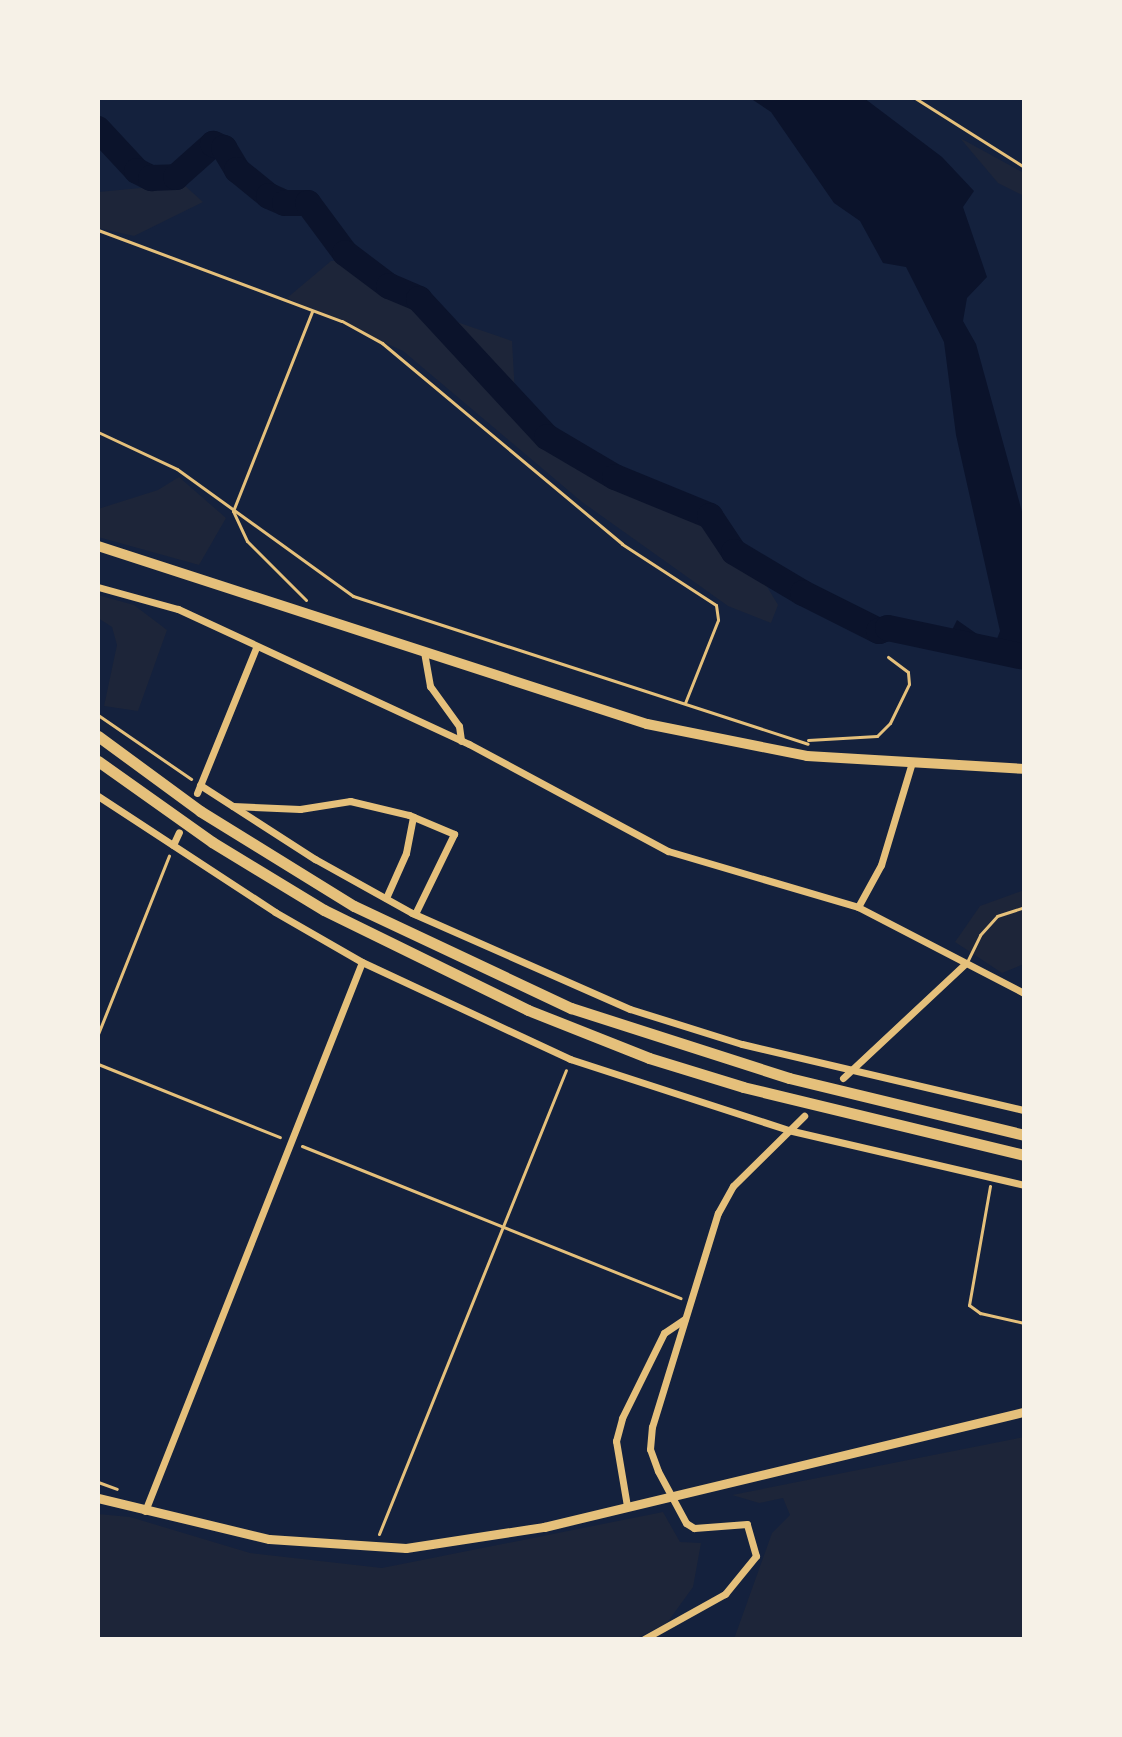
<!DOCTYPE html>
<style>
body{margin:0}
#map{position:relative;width:1122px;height:1737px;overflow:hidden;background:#14213d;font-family:"Exo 2",sans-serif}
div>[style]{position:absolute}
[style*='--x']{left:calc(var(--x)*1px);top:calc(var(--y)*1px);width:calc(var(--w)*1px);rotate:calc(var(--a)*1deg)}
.green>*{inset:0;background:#1d2539}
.water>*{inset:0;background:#0b132b}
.river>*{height:26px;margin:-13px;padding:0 13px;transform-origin:13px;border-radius:13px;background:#0b132b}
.path>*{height:3px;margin:-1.5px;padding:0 1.5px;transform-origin:1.5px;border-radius:1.5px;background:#e5c07b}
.service>*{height:3px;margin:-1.5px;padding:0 1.5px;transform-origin:1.5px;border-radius:1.5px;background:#e5c07b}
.minor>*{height:7px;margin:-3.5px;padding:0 3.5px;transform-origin:3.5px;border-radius:3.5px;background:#e5c07b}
.tertiary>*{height:9px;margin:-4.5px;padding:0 4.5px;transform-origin:4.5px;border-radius:4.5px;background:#e5c07b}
.secondary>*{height:10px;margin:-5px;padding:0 5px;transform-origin:5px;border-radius:5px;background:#e5c07b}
.trunk>*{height:11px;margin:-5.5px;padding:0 5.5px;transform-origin:5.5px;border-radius:5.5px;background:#e5c07b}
span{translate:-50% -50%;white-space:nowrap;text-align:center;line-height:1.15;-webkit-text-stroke:6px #f6f1e7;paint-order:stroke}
.frame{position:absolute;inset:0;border:100px solid #f6f1e7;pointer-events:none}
</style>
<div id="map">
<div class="green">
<i style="clip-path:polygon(960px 138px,1024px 173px,1024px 196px,998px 183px)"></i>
<i style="clip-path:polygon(183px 184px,203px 202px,134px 236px,98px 228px,98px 192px)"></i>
<i style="clip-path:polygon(370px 258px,416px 308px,512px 341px,516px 412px,575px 460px,701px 520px,762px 578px,778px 605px,771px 623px,728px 606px,582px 502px,403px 351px,287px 298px,331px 261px)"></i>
<i style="clip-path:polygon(179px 477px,226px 518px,199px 565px,98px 537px,98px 509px,158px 490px)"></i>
<i style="clip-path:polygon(98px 595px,134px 605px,167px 630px,138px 711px,104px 706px,117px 645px,112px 627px,98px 618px)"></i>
<i style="clip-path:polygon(1024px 890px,1024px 964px,1002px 973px,955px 942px,980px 906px)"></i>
<i style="clip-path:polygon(1024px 1437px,1024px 1639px,734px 1639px,772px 1533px,790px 1515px,783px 1498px,759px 1503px,732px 1495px)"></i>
<i style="clip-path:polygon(663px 1512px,680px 1542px,701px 1543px,693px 1587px,667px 1623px,635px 1639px,98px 1639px,98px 1514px,130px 1517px,250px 1553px,382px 1568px)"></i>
</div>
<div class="water">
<i style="clip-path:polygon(750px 98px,864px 98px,942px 157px,974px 191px,963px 207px,987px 277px,967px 298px,963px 321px,976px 344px,1024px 519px,1024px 669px,924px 638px,950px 634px,957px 620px,977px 634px,997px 639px,1000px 631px,956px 435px,944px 342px,906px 267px,883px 263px,860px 221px,834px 203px,771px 112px)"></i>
</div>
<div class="river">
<i style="--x:98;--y:129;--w:57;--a:47.1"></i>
<i style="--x:137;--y:171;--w:16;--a:27"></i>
<i style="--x:151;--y:178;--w:25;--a:-2"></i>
<i style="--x:176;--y:177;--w:50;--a:-41.7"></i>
<i style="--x:213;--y:144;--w:12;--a:20"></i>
<i style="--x:224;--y:148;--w:26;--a:59"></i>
<i style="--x:237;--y:170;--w:41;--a:39.1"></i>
<i style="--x:269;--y:196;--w:17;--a:24"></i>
<i style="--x:285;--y:203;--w:23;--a:0"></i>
<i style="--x:308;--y:203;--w:62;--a:53.5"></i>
<i style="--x:345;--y:253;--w:55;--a:36.9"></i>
<i style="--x:389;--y:286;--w:33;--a:23"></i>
<i style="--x:419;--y:299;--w:188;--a:47.2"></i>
<i style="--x:547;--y:437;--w:79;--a:30.5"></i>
<i style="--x:615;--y:477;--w:103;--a:22.3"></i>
<i style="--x:710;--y:516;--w:43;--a:56.3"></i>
<i style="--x:734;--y:552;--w:80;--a:30.7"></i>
<i style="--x:803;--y:593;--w:85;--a:26.6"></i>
<i style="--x:879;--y:631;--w:9;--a:-18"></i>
<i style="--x:888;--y:628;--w:139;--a:12"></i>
</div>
<div class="path">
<i style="--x:915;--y:98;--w:129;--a:32.3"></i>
<i style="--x:98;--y:230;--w:260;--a:20.5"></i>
<i style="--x:342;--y:321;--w:46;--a:28.8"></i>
<i style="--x:382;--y:343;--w:313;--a:39.9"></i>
<i style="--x:622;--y:544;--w:112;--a:33"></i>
<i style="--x:716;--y:605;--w:15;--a:82"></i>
<i style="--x:718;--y:620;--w:89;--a:111.7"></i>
<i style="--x:98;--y:432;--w:87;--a:25.1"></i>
<i style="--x:177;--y:469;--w:217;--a:35.8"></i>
<i style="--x:353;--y:596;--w:478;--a:18"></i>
<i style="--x:306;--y:600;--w:83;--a:-135"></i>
<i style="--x:247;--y:541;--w:33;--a:-115"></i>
<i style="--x:233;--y:511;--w:215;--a:-68.4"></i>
<i style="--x:98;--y:715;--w:113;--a:34.5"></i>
<i style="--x:808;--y:740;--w:69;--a:-3.3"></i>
<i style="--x:877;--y:736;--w:18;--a:-45"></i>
<i style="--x:890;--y:723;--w:43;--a:-64"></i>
<i style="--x:909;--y:684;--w:12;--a:-95"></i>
<i style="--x:908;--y:672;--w:25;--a:-143"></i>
<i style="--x:98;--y:1034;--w:192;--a:-68.3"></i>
<i style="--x:98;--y:1064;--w:196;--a:21.9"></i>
<i style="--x:302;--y:1146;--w:408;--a:21.9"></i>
<i style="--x:990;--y:1186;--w:121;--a:100"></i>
<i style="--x:969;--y:1305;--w:14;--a:36"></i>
<i style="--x:980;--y:1313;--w:45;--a:12.8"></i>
<i style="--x:98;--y:1482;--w:20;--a:20"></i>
<i style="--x:379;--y:1534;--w:500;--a:-68.05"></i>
</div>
<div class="service">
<i style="--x:967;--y:962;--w:30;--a:-64"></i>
<i style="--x:980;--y:935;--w:25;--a:-48"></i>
<i style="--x:997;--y:916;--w:28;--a:-18"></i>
</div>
<div class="minor">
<i style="--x:98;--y:587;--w:83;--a:15.4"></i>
<i style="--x:178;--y:609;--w:321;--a:24.9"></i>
<i style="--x:469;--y:744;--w:226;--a:28.3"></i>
<i style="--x:668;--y:851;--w:198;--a:16.4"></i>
<i style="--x:858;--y:907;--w:187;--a:27.4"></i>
<i style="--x:424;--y:652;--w:35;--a:80"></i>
<i style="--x:430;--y:686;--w:49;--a:54.1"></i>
<i style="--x:459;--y:726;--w:15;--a:82"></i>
<i style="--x:200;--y:785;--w:137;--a:32.8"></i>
<i style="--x:315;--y:859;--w:111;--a:29.1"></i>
<i style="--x:412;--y:913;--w:238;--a:23.8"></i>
<i style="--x:630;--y:1009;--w:117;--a:17.4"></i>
<i style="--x:742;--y:1044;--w:290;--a:13.2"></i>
<i style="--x:197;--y:793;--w:157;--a:-67.9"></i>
<i style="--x:98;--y:796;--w:212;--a:33.2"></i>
<i style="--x:275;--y:912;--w:100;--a:29.9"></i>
<i style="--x:362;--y:962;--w:230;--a:25"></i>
<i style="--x:570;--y:1059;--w:229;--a:18"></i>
<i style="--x:788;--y:1130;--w:242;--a:13.1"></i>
<i style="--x:233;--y:806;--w:67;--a:2.6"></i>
<i style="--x:300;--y:809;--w:51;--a:-9.1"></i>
<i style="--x:350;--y:801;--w:61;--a:13.3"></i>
<i style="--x:409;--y:815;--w:49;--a:22.9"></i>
<i style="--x:454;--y:834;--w:89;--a:116"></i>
<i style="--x:173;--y:845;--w:14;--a:-65"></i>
<i style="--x:386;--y:898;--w:49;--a:-66"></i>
<i style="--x:406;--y:853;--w:37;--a:-79"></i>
<i style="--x:858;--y:907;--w:48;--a:-61.3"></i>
<i style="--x:881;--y:865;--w:108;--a:-73.2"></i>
<i style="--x:843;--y:1078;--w:168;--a:-43.1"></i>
<i style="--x:627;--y:1506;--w:66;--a:-99.6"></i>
<i style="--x:616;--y:1441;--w:24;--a:-75"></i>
<i style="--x:622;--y:1418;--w:95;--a:-63.7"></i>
<i style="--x:664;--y:1333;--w:25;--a:-34"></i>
<i style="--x:145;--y:1511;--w:590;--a:-68.43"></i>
<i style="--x:644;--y:1639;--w:93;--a:-29.1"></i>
<i style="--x:725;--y:1594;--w:49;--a:-50.8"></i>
<i style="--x:756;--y:1556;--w:33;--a:-106"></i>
<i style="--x:747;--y:1524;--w:53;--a:175.7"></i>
<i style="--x:694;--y:1528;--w:9;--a:-148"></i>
<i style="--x:686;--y:1523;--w:59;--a:-118.3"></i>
<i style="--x:658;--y:1471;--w:23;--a:-110"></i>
<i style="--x:650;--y:1449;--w:22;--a:-85"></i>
<i style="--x:652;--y:1427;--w:224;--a:-72.9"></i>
<i style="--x:718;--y:1213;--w:31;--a:-61"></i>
<i style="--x:733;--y:1186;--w:100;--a:-44.6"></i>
</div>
<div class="tertiary">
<i style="--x:98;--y:1498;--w:176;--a:13.5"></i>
<i style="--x:269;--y:1539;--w:137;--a:3.8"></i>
<i style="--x:406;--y:1548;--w:140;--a:-8.7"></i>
<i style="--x:544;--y:1527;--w:494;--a:-13.5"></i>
</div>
<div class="secondary">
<i style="--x:98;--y:546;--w:577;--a:17.96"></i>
<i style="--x:647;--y:724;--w:163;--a:11.3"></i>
<i style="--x:807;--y:756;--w:217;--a:3.4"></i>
</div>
<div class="trunk">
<i style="--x:98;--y:736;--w:127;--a:36.3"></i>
<i style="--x:200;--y:811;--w:181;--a:31.7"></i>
<i style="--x:354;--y:906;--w:240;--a:25.2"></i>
<i style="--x:571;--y:1008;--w:229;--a:17.8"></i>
<i style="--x:789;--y:1078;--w:242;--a:13.6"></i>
<i style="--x:98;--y:761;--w:140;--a:35.4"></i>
<i style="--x:212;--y:842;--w:131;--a:31.3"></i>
<i style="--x:324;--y:910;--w:227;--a:26.1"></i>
<i style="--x:528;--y:1010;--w:130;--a:21.6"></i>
<i style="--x:649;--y:1058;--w:98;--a:17.1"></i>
<i style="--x:743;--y:1087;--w:289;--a:13.6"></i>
</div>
<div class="frame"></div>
</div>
